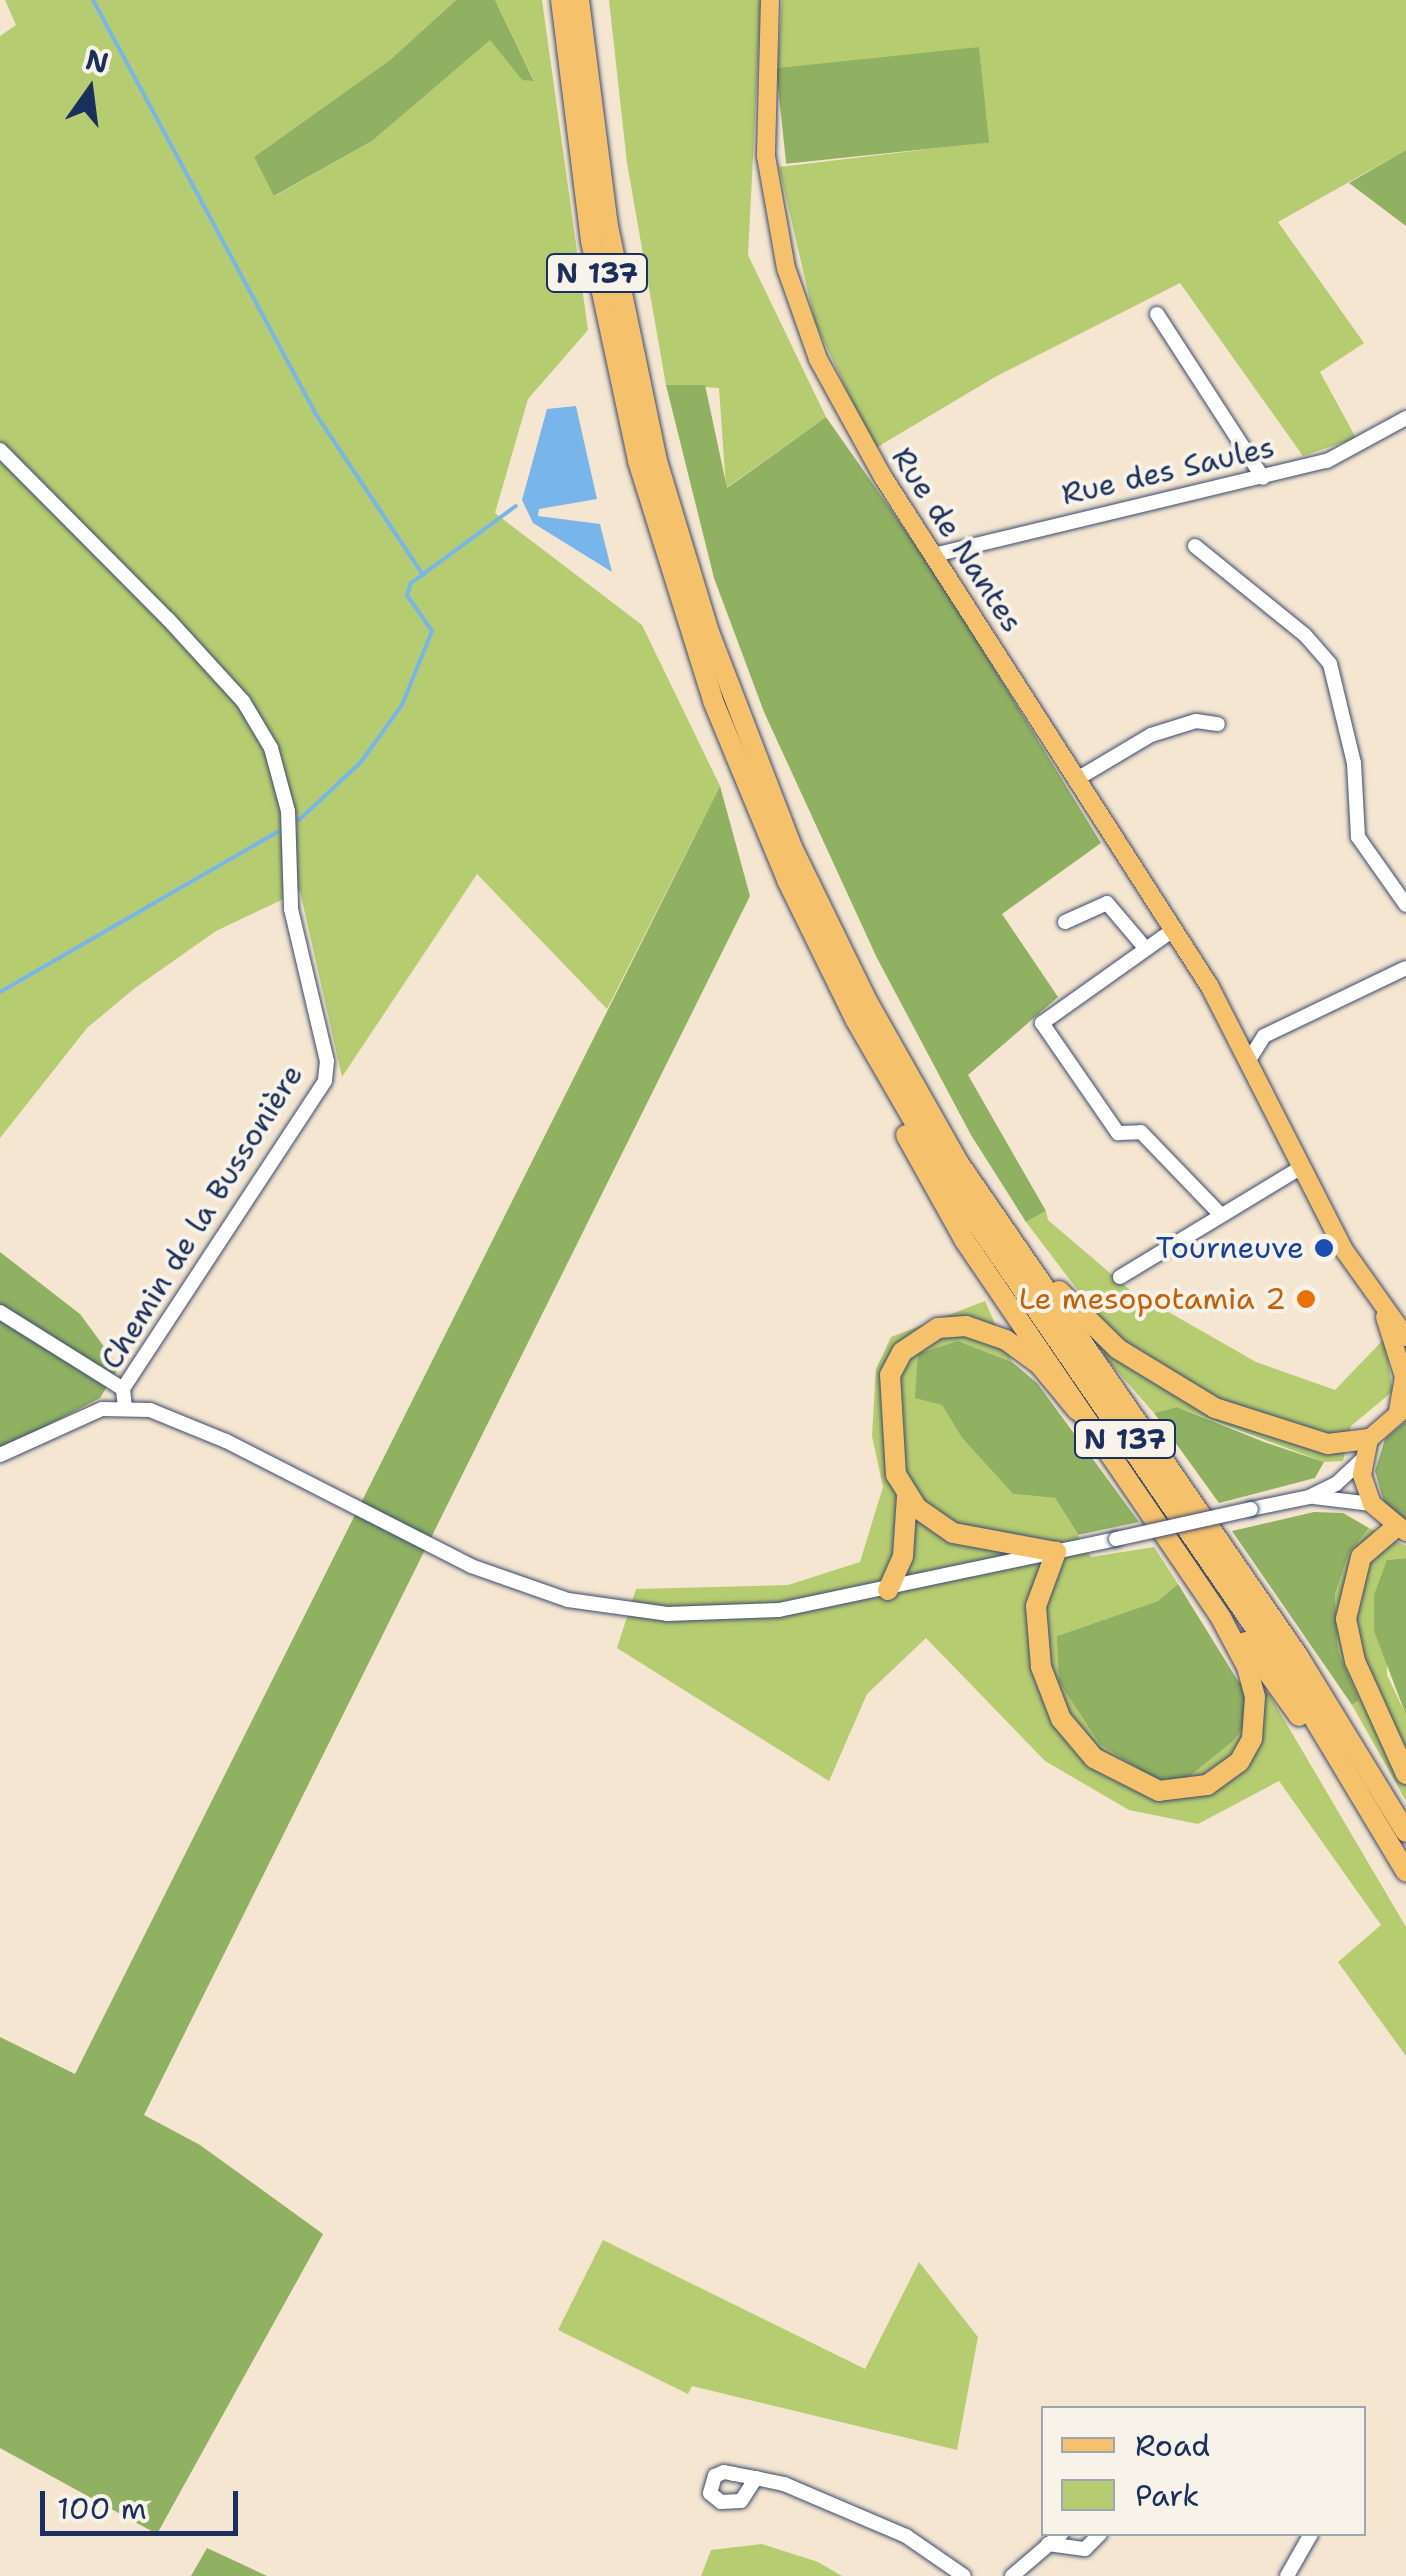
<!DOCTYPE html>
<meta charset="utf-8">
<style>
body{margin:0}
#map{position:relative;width:1406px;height:2576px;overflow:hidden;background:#f4e6d0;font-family:"Shantell Sans",sans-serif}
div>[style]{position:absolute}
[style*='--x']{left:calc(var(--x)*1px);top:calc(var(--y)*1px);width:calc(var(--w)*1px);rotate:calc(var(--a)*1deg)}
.green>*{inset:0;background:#b6cc70}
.forest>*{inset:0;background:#90b062;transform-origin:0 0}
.water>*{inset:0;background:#78b5eb}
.stream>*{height:4px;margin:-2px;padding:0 2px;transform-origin:2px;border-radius:2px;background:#78b5eb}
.roads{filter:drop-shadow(0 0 2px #3c4a6f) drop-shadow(0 0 2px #3c4a6f)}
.minor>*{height:14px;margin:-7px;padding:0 7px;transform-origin:7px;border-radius:7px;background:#fff}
.major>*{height:18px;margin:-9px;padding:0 9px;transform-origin:9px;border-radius:9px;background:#f5c16b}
.highway>*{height:20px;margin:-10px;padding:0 10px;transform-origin:10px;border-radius:10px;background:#f5c16b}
.bridges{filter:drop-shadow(0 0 2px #3c4a6f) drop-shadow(0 0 2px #3c4a6f)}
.minor-bridge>*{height:14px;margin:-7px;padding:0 7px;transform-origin:7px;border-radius:7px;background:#fff}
.dots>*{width:28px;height:28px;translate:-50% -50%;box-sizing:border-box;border:5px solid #f7f3e8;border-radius:50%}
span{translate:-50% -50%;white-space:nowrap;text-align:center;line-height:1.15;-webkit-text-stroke:8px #f7f3e8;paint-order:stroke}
.shield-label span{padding:2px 8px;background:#f7f3e8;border:2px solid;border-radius:8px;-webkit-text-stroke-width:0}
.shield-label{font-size:28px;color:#1b2f5e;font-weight:700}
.street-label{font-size:30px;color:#1b2f5e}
.transit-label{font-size:30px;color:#164399}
.right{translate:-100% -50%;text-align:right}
.food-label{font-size:30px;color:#c56008}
.legend{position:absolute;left:1041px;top:2406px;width:325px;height:130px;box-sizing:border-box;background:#f7f3e8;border:2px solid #9fa5b1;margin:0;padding:12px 18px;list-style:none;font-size:30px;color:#1b2f5e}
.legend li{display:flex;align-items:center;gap:20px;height:50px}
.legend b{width:50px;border:2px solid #9fa5b1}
.north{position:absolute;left:40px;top:40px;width:100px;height:100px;-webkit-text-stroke:8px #f7f3e8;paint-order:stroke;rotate:14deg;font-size:28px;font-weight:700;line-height:40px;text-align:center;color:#1b2f5e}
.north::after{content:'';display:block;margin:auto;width:35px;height:45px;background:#1b2f5e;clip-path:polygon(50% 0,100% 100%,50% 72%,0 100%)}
.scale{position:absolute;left:40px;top:2491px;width:198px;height:45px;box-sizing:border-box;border:5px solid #1b2f5e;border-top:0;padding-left:12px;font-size:30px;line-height:35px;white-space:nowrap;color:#1b2f5e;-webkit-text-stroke:8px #f7f3e8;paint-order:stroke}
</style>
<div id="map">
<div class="green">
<i style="clip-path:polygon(5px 0,456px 0,390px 60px,254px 157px,275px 196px,372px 141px,490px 39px,522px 80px,534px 80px,495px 0,542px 0,588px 330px,528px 399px,495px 513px,642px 625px,720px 786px,607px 1009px,477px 874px,342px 1077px,300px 891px,216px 931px,135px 988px,87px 1028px,0 1138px,0 36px,16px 25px)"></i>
<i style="clip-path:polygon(609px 0,761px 0,748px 255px,826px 417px,726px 488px,719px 388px,666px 385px,627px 163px)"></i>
<i style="clip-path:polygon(782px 0,1406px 0,1406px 150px,1278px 222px,1364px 343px,1320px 372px,1356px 438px,1303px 456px,1180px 283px,995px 377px,874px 449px,815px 322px,779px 167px,988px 142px,979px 47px,777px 77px)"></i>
<i style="clip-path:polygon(1046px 1211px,1048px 1220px,1130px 1290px,1256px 1362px,1335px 1390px,1384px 1339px,1393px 1391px,1351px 1426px,1343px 1461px,1324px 1462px,1177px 1407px,1154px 1413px,1104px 1356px,1105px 1326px,1026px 1222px)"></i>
<i style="clip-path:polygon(985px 1301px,1012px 1362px,958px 1341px,942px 1405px,962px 1438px,1013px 1494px,1055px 1498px,1091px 1557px,1154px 1547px,1178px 1584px,1158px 1601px,1057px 1636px,1233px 1741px,1269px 1694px,1406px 1927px,1406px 2056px,1338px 1962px,1381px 1925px,1279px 1781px,1198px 1824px,1129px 1810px,1045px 1761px,926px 1638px,867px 1694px,829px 1781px,617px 1648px,636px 1589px,788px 1585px,860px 1562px,883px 1487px,872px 1436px,876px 1369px,891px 1337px)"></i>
<i style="clip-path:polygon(1369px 1528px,1406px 1546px,1406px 1558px,1387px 1560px,1387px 1675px,1406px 1715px,1406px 1801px,1352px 1705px,1359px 1700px,1338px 1651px,1335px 1594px,1349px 1553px)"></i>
<i style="clip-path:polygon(603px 2240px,865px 2369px,919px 2262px,978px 2337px,957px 2450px,692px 2386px,688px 2394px,558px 2330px)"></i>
<i style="clip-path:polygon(762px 2544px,818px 2562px,842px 2576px,701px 2576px,711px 2550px)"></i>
</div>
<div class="forest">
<i style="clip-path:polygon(456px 0,495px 0,534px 81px,522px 80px,490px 40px,372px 141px,274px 196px,254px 157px,390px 60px)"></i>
<i style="left:979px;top:47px;width:96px;height:204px;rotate:84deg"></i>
<i style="clip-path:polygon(1406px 150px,1406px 226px,1349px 183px)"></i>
<i style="clip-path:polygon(666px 385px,705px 385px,727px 488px,826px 417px,938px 577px,1101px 843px,1002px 914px,1058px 997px,968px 1075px,1046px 1211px,1026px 1222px,971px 1135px,877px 958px,764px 712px,714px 578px)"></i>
<i style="clip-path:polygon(720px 786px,750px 896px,144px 2115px,200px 2145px,323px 2234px,157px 2534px,0 2448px,0 2037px,75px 2074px)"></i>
<i style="clip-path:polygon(0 1252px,80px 1314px,119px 1367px,100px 1398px,0 1450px)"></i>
<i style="clip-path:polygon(958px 1341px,1012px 1362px,1037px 1383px,1139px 1522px,1078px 1535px,1055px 1498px,1013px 1494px,962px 1438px,942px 1405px,915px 1398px,918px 1354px)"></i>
<i style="clip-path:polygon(1177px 1407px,1264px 1442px,1324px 1462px,1315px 1478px,1219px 1503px,1154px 1413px)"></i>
<i style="clip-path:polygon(1406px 1421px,1406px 1523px,1384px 1503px,1375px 1471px,1385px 1439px)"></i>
<i style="clip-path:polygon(1314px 1512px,1343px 1513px,1369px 1528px,1349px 1553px,1335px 1594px,1338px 1651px,1359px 1700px,1352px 1705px,1232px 1531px)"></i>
<i style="clip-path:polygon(1406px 1558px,1406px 1715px,1374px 1631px,1374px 1595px,1387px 1560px)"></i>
<i style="clip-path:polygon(1178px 1584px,1238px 1681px,1269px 1694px,1233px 1741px,1187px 1778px,1157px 1780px,1100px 1744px,1059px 1682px,1057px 1636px,1158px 1601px)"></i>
<i style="clip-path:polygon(207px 2548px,267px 2576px,191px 2576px)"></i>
</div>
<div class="water">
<i style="clip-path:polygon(576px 406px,597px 499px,539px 509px,538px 516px,600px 524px,612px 572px,533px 523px,522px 500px,547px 409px)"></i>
</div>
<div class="stream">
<i style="--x:93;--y:0;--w:469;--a:61.7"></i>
<i style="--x:315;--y:413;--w:195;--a:56.3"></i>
<i style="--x:299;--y:820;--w:85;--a:-43.1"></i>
<i style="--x:361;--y:762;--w:70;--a:-54.3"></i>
<i style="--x:402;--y:705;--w:80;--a:-67.9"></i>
<i style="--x:432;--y:631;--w:44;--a:-124.8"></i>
<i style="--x:407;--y:595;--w:13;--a:-72"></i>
<i style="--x:411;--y:583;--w:130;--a:-36.3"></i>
<i style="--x:0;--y:992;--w:320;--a:-30"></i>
</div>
<div class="roads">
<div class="minor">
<i style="--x:1157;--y:314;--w:195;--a:57.1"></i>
<i style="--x:0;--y:450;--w:238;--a:45.2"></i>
<i style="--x:168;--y:619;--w:111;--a:47.6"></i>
<i style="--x:243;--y:701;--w:55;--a:59.2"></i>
<i style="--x:271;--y:748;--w:65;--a:74.9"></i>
<i style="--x:288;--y:811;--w:98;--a:88.2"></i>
<i style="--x:291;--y:909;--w:156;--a:76.7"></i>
<i style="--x:327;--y:1061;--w:20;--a:96"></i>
<i style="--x:325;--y:1081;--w:368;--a:123.3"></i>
<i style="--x:123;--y:1389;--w:18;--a:84"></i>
<i style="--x:1195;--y:546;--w:141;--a:39"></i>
<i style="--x:1305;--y:635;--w:38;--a:49"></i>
<i style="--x:1330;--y:664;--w:102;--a:76.4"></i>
<i style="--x:1354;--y:763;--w:74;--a:86.9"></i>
<i style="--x:1358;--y:837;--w:83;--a:54.8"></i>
<i style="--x:934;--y:555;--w:404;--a:-13.5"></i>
<i style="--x:1327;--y:461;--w:90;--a:-28.6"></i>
<i style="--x:1077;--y:779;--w:86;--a:-30.7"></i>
<i style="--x:1151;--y:735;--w:47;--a:-17.3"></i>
<i style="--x:1196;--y:721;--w:22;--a:8"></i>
<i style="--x:1065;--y:922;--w:46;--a:-24.3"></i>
<i style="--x:1107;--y:903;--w:60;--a:49.7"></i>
<i style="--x:1173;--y:930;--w:161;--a:144.6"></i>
<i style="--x:1042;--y:1023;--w:134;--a:55.4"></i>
<i style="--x:1118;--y:1133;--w:23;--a:-2"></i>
<i style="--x:1141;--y:1132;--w:112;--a:46.1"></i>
<i style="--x:1249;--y:1060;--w:28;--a:-58"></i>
<i style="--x:1264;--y:1036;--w:157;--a:-25.6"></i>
<i style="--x:1120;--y:1277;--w:208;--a:-31.2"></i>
<i style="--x:0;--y:1312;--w:145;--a:32"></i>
<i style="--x:0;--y:1455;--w:112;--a:-24.3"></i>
<i style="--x:102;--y:1409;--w:48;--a:1.2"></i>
<i style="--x:150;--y:1410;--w:82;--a:22.2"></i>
<i style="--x:226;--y:1441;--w:275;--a:27"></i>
<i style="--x:471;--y:1566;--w:103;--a:19.3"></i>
<i style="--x:568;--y:1600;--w:100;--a:8"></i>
<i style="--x:667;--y:1614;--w:112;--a:-2"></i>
<i style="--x:779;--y:1610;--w:344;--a:-11.9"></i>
<i style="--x:1314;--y:1497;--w:58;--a:6.9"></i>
<i style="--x:1251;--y:1509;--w:59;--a:-11.7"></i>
<i style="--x:1309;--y:1497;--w:30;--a:-26"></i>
<i style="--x:1336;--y:1484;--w:37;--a:-43"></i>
<i style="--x:756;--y:2478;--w:27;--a:123"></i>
<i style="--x:741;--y:2501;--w:20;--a:177"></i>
<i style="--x:721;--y:2502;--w:14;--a:-141"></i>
<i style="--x:710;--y:2493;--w:18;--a:-74"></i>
<i style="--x:715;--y:2476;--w:10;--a:-24"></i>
<i style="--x:724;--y:2472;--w:10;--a:11"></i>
<i style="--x:734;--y:2474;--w:26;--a:11"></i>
<i style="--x:760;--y:2479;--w:25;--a:12"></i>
<i style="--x:784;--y:2484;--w:133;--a:23.1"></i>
<i style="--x:906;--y:2536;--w:70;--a:34.6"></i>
<i style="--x:1048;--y:2544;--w:37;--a:8"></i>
<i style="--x:1085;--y:2549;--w:21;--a:-45"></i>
<i style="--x:1012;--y:2576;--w:65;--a:-40.6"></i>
<i style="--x:1287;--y:2576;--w:48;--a:-60.3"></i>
</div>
<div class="major">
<i style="--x:770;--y:0;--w:156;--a:91.5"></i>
<i style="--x:766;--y:156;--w:114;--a:79.9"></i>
<i style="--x:786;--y:268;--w:96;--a:70.6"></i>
<i style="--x:818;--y:359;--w:135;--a:61.2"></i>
<i style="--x:883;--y:477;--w:606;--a:57.33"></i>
<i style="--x:1210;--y:987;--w:295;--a:63"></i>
<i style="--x:1344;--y:1250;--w:107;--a:54.5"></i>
<i style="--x:1385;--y:1317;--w:63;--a:72.4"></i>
<i style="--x:1404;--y:1377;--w:34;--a:100"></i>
<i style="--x:1406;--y:1407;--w:49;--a:139.1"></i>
<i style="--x:1369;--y:1439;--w:37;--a:101"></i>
<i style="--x:1362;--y:1475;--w:31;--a:71"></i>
<i style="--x:1372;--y:1504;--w:44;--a:39.5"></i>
</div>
<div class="highway">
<i style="--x:561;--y:0;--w:243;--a:82.9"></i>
<i style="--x:591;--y:241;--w:225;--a:77.9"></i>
<i style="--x:638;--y:461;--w:251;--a:72.6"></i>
<i style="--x:713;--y:701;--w:194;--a:67.5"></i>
<i style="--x:787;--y:880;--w:155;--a:63.9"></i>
<i style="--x:855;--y:1019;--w:192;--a:60"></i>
<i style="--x:951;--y:1185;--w:597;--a:55.51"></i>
<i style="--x:1289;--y:1677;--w:227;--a:59"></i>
<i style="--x:579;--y:0;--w:228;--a:82.7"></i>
<i style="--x:608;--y:226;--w:240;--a:78.2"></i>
<i style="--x:657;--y:461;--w:179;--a:73.1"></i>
<i style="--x:709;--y:632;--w:228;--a:68.9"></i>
<i style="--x:791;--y:845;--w:174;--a:64"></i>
<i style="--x:867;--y:1001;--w:185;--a:60.5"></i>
<i style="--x:958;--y:1162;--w:600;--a:55.46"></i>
<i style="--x:1298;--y:1656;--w:206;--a:58.5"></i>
<i style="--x:906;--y:1135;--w:121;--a:60.9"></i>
<i style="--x:965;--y:1241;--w:456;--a:55.8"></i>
<i style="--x:1221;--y:1618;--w:55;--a:62"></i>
<i style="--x:1247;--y:1667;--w:31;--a:75"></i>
<i style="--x:1255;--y:1697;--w:42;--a:94.1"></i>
<i style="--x:1252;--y:1739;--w:26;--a:119"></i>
<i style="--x:1239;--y:1762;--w:39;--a:144"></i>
<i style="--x:1207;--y:1785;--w:48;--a:172.9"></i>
<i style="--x:1159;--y:1791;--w:73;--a:-153.1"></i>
<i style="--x:1094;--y:1758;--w:51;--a:-130.2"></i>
<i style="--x:1061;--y:1719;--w:56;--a:-111"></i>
<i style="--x:1041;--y:1667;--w:61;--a:-94.7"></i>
<i style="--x:1036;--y:1606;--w:58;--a:-69.7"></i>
<i style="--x:1056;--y:1552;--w:105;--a:-169.5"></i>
<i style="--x:953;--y:1533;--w:44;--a:-145.2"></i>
<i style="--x:917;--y:1508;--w:39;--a:-122"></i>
<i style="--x:896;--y:1475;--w:100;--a:-93.4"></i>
<i style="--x:890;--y:1375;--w:26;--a:-62"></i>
<i style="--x:902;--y:1352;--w:43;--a:-33.7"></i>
<i style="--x:938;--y:1328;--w:28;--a:-4"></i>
<i style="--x:966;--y:1326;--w:42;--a:19.3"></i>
<i style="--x:1006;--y:1340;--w:41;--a:36"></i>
<i style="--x:1039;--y:1364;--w:60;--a:50.4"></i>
<i style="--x:1059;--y:1291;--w:83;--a:44.5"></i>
<i style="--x:1118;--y:1349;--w:114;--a:31.3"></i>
<i style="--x:1215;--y:1408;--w:119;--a:17.7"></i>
<i style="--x:1328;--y:1444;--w:41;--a:-7"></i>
<i style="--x:1396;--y:1527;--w:46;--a:139.4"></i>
<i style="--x:1361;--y:1557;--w:64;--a:103.6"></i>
<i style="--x:1346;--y:1619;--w:43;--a:77.9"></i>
<i style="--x:1355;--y:1661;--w:124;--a:65.7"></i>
<i style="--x:888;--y:1590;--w:37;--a:-66"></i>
<i style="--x:903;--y:1556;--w:60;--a:-86.2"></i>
<i style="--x:1246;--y:1642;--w:91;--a:54.4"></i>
</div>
</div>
<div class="bridges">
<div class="minor-bridge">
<i style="--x:1116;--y:1539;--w:138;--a:-12.5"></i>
</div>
</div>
<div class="dots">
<i style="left:1324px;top:1248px;background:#1a4fb4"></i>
<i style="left:1306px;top:1299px;background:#e8710a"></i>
</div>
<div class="shield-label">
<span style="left:597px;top:273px">N 137</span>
<span style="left:1125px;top:1439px">N 137</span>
</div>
<div class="street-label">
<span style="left:1168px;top:471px;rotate:-13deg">Rue des Saules</span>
<span style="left:957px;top:540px;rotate:57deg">Rue de Nantes</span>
<span style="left:202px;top:1217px;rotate:-58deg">Chemin de la Bussonière</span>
</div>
<div class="transit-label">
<span class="right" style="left:1304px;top:1248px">Tourneuve</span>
</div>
<div class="food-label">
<span class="right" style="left:1286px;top:1299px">Le mesopotamia 2</span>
</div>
<ul class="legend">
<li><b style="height:12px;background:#f5c16b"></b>Road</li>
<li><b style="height:28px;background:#b6cc70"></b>Park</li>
</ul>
<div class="north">N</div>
<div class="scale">100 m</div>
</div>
